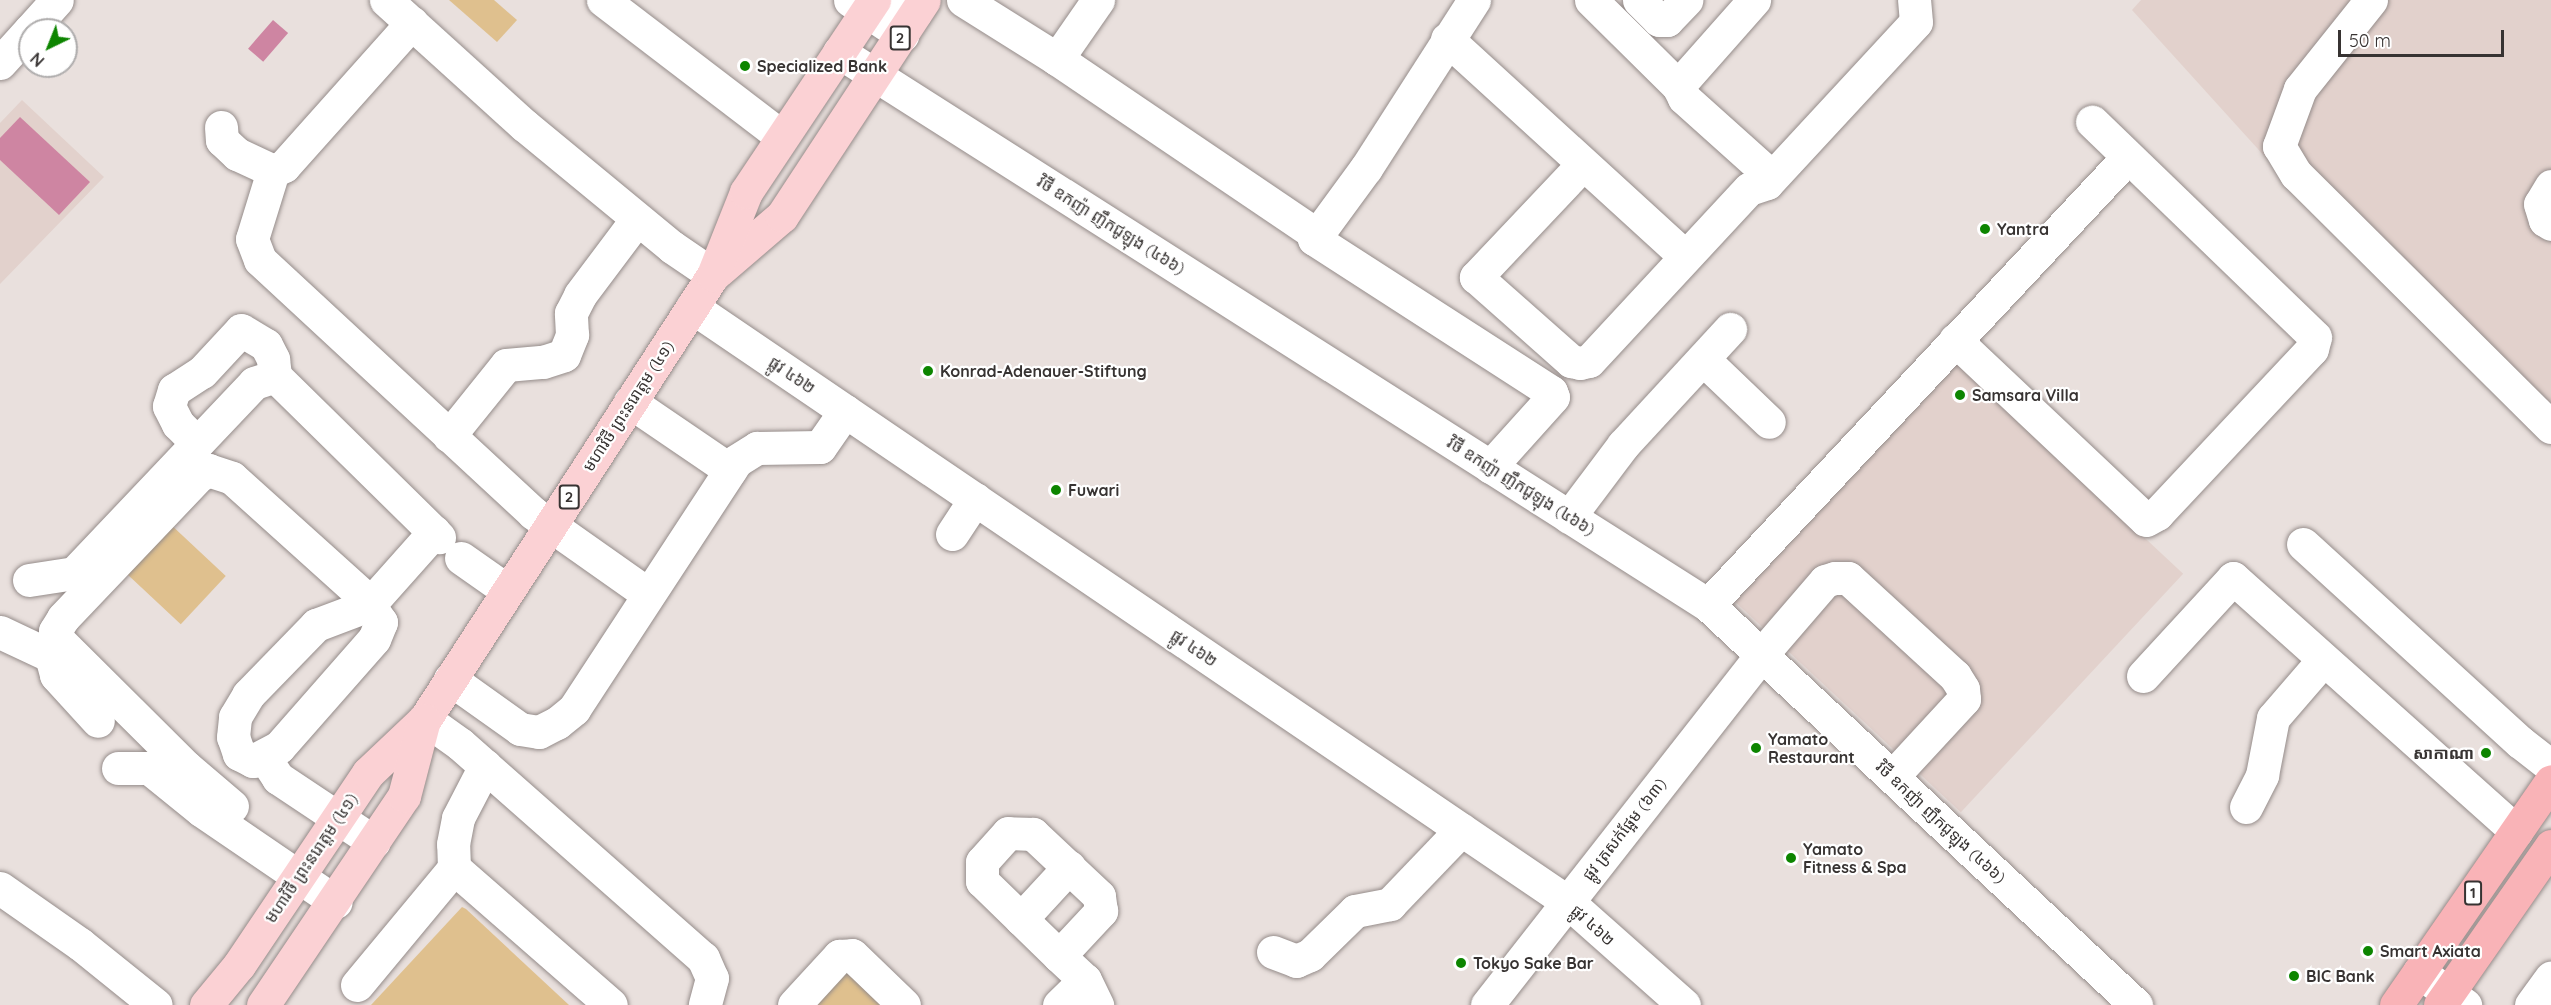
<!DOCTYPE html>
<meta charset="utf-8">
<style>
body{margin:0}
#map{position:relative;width:2551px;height:1005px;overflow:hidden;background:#e9e0dd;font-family:Quicksand,"Noto Sans Khmer",sans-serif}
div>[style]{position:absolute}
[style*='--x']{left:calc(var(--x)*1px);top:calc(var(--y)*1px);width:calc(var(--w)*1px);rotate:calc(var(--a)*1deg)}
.built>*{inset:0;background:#e2d1cc;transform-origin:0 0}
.green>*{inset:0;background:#dfc08e;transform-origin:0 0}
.water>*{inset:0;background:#ce85a2;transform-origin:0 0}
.roads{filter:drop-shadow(0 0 2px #958c8a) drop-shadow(0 0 2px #958c8a)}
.minor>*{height:33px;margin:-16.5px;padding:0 16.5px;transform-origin:16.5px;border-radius:16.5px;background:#fff}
.major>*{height:33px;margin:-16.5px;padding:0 16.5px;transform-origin:16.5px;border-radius:16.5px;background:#fbd1d4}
.highway>*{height:33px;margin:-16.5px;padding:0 16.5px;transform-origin:16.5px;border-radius:16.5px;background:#f9b3b7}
.dots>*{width:16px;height:16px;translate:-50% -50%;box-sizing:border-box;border:3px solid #fff;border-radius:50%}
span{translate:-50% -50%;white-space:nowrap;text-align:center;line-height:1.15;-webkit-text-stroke:4.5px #fff;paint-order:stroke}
.shield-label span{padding:2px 4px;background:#fff;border:2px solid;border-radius:4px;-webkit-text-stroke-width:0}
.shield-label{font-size:15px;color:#373332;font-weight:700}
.poi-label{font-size:16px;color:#373332;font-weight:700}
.left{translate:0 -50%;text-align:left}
.right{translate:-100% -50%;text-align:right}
.street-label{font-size:16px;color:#373332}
.north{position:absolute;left:18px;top:18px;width:60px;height:60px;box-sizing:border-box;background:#fff;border:2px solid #afadad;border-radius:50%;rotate:223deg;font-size:16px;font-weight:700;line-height:24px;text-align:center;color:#373332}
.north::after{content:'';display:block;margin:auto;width:21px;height:27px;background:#0d8500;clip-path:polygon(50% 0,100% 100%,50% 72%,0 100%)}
.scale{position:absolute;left:2338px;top:30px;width:166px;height:27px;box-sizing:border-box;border:3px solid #373332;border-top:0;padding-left:8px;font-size:18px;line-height:21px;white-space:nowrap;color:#373332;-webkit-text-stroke:4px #fff;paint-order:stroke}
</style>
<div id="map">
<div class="built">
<i style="clip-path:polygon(2141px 0,2551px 0,2551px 442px,2286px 180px,2132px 10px)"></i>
<i style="clip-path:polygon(22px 100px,104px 177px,0 284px,0 123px)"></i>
<i style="left:1955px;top:361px;width:312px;height:326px;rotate:43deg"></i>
</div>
<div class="green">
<i style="clip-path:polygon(449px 0,494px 0,517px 20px,497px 42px)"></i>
<i style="left:168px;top:522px;width:79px;height:66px;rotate:43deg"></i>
<i style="clip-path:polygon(462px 907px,466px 909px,569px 1005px,371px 1005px)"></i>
<i style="clip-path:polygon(846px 972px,881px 1005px,815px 1005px)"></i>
</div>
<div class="water">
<i style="left:273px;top:20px;width:20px;height:38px;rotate:41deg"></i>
<i style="clip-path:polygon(20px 117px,90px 182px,59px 215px,0 160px,0 138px)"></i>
</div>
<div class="roads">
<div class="minor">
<i style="--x:386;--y:0;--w:186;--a:42.2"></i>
<i style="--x:524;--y:125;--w:192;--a:39.5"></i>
<i style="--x:672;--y:247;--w:50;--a:34.3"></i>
<i style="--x:603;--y:0;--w:225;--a:37.4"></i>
<i style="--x:850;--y:0;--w:63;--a:33.9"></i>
<i style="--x:896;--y:0;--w:23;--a:34"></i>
<i style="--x:963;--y:0;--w:111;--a:32.1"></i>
<i style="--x:1057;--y:59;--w:312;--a:34.1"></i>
<i style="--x:1474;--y:0;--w:200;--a:122.7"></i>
<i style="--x:1366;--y:168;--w:88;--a:126.2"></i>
<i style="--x:1314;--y:239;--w:282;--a:32.8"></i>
<i style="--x:1551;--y:392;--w:5;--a:68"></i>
<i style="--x:1553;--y:397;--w:94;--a:132"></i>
<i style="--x:1591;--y:0;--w:122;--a:44.7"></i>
<i style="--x:1678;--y:86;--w:13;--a:63"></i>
<i style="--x:1684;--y:98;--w:118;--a:41.9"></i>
<i style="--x:1639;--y:0;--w:28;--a:45"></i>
<i style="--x:1659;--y:20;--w:8;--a:0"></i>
<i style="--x:1667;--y:20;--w:28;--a:-46"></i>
<i style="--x:2371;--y:0;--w:114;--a:128.6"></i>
<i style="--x:2300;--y:89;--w:61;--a:110.2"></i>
<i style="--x:2279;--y:146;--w:33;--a:59"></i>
<i style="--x:2296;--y:174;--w:359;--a:44.8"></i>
<i style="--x:30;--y:30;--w:40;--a:-48"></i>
<i style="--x:1447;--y:39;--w:322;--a:42.4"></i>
<i style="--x:839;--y:52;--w:1030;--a:32.47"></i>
<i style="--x:1708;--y:605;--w:586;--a:43.06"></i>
<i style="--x:1057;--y:59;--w:72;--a:-55.2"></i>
<i style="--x:0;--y:63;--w:45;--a:-47.7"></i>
<i style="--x:1678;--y:86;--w:115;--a:-48.5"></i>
<i style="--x:221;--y:127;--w:13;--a:86"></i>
<i style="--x:222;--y:140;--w:21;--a:43"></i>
<i style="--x:237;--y:154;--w:40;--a:25"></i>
<i style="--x:273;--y:171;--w:12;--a:-24"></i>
<i style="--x:284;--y:166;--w:192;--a:-48.2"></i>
<i style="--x:1583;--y:164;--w:156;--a:133.4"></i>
<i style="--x:1476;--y:277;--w:127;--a:41.5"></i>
<i style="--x:1571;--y:361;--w:9;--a:13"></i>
<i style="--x:1580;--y:363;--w:9;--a:-13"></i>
<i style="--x:1589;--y:361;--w:235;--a:-47.1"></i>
<i style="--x:1749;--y:189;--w:19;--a:-18"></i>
<i style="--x:1767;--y:183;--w:219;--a:-47.2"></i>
<i style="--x:1916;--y:22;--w:22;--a:-95"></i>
<i style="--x:273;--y:171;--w:71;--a:107.2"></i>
<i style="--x:252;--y:239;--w:22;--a:69"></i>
<i style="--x:260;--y:260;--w:372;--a:42.8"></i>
<i style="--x:533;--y:513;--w:141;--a:35.2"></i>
<i style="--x:2551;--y:186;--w:21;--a:121"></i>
<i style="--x:2540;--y:204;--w:17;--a:73"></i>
<i style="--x:2545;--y:220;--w:7;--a:34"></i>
<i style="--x:692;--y:307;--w:1059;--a:34.19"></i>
<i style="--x:1568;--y:902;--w:155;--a:41.6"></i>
<i style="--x:1955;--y:340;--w:262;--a:43.3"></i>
<i style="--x:2146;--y:520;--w:13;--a:-29"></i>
<i style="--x:2157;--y:514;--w:226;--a:-46.8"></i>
<i style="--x:2312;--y:349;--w:12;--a:-76"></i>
<i style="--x:2315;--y:337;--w:310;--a:-136"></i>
<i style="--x:1703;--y:359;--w:91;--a:43.7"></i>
<i style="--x:630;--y:402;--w:121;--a:34.2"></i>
<i style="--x:449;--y:436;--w:91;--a:-51.2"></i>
<i style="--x:506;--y:365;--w:37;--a:-5"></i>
<i style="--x:543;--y:362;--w:22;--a:-18"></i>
<i style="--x:564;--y:355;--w:22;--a:-68"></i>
<i style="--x:572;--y:335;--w:22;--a:-93"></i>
<i style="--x:571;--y:313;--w:20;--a:-63"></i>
<i style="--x:580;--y:295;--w:95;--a:-53.1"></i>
<i style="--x:197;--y:443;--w:27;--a:-135"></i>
<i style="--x:178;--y:424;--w:20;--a:-117"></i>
<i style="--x:169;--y:406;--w:17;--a:-73"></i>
<i style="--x:174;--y:390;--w:33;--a:-33"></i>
<i style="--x:202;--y:372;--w:57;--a:-47.1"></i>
<i style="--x:241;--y:330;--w:29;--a:31"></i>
<i style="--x:266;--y:345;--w:16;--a:63"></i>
<i style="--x:273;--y:359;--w:17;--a:83"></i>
<i style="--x:1569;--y:517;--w:90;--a:-53.1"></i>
<i style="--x:1623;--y:445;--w:158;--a:-47.3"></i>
<i style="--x:952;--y:534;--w:42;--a:-56.7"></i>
<i style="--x:2303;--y:544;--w:294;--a:42.4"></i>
<i style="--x:2520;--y:742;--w:39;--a:38"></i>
<i style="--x:461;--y:558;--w:57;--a:35.1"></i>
<i style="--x:29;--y:580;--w:46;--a:-8.8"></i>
<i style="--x:74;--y:573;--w:262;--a:-46.5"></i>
<i style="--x:254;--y:383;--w:22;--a:-18"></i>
<i style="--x:275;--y:376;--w:230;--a:44.5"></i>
<i style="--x:1708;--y:605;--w:614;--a:-46.85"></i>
<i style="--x:0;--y:632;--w:56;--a:25.2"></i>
<i style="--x:56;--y:638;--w:19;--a:106"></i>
<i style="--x:51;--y:656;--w:20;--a:75"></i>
<i style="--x:56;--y:675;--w:62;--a:47.6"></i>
<i style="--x:2143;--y:676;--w:133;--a:-47.4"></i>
<i style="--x:2233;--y:578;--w:380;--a:41.8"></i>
<i style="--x:450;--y:679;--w:86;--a:35.5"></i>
<i style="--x:520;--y:729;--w:19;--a:9"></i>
<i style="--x:539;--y:732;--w:20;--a:-27"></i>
<i style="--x:557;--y:723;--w:22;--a:-39"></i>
<i style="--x:574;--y:709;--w:296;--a:-56.8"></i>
<i style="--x:736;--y:461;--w:25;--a:-32"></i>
<i style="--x:757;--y:448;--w:63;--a:-0.9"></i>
<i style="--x:820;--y:447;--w:44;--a:-55.2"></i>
<i style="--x:425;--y:719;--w:43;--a:35.5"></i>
<i style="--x:460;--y:744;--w:324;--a:41.4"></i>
<i style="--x:703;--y:958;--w:22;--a:66"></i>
<i style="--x:712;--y:978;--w:28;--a:105"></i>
<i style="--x:265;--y:758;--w:24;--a:57"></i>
<i style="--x:278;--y:778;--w:115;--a:33.7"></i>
<i style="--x:118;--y:768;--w:31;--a:0"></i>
<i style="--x:149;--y:768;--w:67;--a:38.9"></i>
<i style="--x:201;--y:810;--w:163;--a:34.3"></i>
<i style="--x:232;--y:806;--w:60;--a:-139.7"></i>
<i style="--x:186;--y:767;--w:183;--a:-135.2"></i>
<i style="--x:56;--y:638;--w:7;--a:-98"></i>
<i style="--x:55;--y:631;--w:15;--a:-58"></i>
<i style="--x:63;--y:618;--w:196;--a:-46.4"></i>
<i style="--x:198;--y:476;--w:12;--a:-31"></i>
<i style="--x:208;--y:470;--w:25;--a:18"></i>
<i style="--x:232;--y:478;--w:176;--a:42"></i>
<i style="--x:363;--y:596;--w:11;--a:56"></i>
<i style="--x:369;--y:605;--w:21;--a:55"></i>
<i style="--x:381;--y:622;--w:18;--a:112"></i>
<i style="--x:374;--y:639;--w:144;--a:131.3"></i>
<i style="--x:279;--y:747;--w:30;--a:152"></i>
<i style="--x:253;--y:761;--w:16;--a:-153"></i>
<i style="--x:239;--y:754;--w:18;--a:-109"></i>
<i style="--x:233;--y:737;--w:20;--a:-84"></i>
<i style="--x:235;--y:717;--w:26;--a:-59"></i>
<i style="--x:248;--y:695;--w:98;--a:-45.8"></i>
<i style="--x:316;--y:625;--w:57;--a:-20.7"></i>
<i style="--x:369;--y:605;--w:98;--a:-48.3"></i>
<i style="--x:2246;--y:807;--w:36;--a:-63"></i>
<i style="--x:2262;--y:775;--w:58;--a:-79.1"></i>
<i style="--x:2273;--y:718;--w:77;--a:-49.2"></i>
<i style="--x:454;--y:868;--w:208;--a:41.1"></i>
<i style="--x:0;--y:888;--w:98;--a:35"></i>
<i style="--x:80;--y:944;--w:97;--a:38.8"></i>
<i style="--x:1021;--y:919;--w:71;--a:-47.3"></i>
<i style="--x:1273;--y:952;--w:25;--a:21"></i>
<i style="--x:1296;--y:961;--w:15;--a:-23"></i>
<i style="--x:1310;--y:955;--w:63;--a:-44.4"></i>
<i style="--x:1355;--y:911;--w:36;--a:-11"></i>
<i style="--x:1390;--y:904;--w:103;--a:-46.2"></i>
<i style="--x:1059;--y:956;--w:62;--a:-47"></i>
<i style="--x:1101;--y:911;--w:15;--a:-98"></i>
<i style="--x:1099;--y:896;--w:91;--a:-136.8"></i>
<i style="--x:1033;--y:834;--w:25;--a:-178"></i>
<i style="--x:1008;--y:833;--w:39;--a:132"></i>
<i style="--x:982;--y:862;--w:19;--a:90"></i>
<i style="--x:982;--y:881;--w:107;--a:44.2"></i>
<i style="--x:1059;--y:956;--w:35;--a:43"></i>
<i style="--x:1085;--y:980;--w:28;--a:64"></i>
<i style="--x:2419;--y:972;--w:57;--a:35.7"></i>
<i style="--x:357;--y:985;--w:152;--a:-50.3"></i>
<i style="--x:454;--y:868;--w:24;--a:-92"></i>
<i style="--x:453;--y:844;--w:26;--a:-79"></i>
<i style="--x:458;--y:818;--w:59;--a:-62.6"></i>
<i style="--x:794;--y:1005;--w:67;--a:-47.4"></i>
<i style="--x:839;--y:956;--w:13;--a:-4"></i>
<i style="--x:852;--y:955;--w:72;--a:43.9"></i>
<i style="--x:1059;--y:1005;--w:36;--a:-44"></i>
<i style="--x:1487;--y:1005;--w:446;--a:-51.9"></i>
<i style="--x:1762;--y:654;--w:96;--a:-49.2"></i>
<i style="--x:1825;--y:581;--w:10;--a:-17"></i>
<i style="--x:1835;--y:578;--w:13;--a:0"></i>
<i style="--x:1848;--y:578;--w:145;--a:42.5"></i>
<i style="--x:1955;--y:676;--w:15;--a:58"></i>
<i style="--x:1963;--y:689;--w:10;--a:84"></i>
<i style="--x:1964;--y:699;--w:105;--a:132.7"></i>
<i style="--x:2531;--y:1005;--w:34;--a:-54"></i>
</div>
<div class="major">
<i style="--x:718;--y:271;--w:84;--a:-40.7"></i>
<i style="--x:782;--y:216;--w:258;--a:-56.7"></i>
<i style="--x:206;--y:1005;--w:52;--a:-50.5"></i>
<i style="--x:239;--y:965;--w:231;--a:-56.1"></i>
<i style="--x:368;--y:773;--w:79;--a:-43.5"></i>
<i style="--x:425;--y:719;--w:529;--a:-57.03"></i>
<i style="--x:713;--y:275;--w:89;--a:-68.3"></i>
<i style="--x:746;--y:192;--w:231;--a:-56.3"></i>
<i style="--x:263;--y:1005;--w:252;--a:-56"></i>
<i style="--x:404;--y:796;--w:79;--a:-75.3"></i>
</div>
<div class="highway">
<i style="--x:2396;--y:1005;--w:272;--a:-55.3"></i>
<i style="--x:2440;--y:1005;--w:194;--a:-55.1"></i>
</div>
</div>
<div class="dots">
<i style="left:745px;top:66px;background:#0d8500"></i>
<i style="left:1985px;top:229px;background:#0d8500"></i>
<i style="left:928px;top:371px;background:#0d8500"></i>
<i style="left:1960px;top:395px;background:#0d8500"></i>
<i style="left:1056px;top:490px;background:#0d8500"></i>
<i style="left:1756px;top:748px;background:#0d8500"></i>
<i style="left:2486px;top:753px;background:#0d8500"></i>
<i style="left:1791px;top:858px;background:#0d8500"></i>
<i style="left:2368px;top:951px;background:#0d8500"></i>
<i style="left:1461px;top:963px;background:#0d8500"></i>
<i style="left:2294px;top:976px;background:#0d8500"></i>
</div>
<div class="shield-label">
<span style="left:900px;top:38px">2</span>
<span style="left:569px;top:497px">2</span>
<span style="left:2473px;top:893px">1</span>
</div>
<div class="poi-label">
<span class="left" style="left:757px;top:66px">Specialized Bank</span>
<span class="left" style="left:1997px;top:229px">Yantra</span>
<span class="left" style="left:940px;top:371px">Konrad-Adenauer-Stiftung</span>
<span class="left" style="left:1972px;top:395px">Samsara Villa</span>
<span class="left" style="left:1068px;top:490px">Fuwari</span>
<span class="left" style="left:1768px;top:748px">Yamato<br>Restaurant</span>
<span class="right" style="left:2474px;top:753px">សាកាណា</span>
<span class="left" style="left:1803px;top:858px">Yamato<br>Fitness &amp; Spa</span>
<span class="left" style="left:2380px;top:951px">Smart Axiata</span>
<span class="left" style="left:1473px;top:963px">Tokyo Sake Bar</span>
<span class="left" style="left:2306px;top:976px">BIC Bank</span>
</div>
<div class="street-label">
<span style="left:1111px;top:225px;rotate:32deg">វិថី ឧកញ៉ា ញឹកជូឡុង (៤៦៦)</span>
<span style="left:792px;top:375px;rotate:34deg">ផ្លូវ ៤៦២</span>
<span style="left:628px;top:406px;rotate:-57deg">មហាវិថី ព្រះនរោត្តម (៤១)</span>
<span style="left:1521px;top:486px;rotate:32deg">វិថី ឧកញ៉ា ញឹកជូឡុង (៤៦៦)</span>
<span style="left:1194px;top:648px;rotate:34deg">ផ្លូវ ៤៦២</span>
<span style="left:1941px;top:822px;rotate:43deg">វិថី ឧកញ៉ា ញឹកជូឡុង (៤៦៦)</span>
<span style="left:1624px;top:829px;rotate:-52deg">ផ្លូវ ត្រសក់ផ្អែម (៦៣)</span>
<span style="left:311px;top:858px;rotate:-56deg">មហាវិថី ព្រះនរោត្តម (៤១)</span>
<span style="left:1593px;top:925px;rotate:42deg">ផ្លូវ ៤៦២</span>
</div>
<div class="north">N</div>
<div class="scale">50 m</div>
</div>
